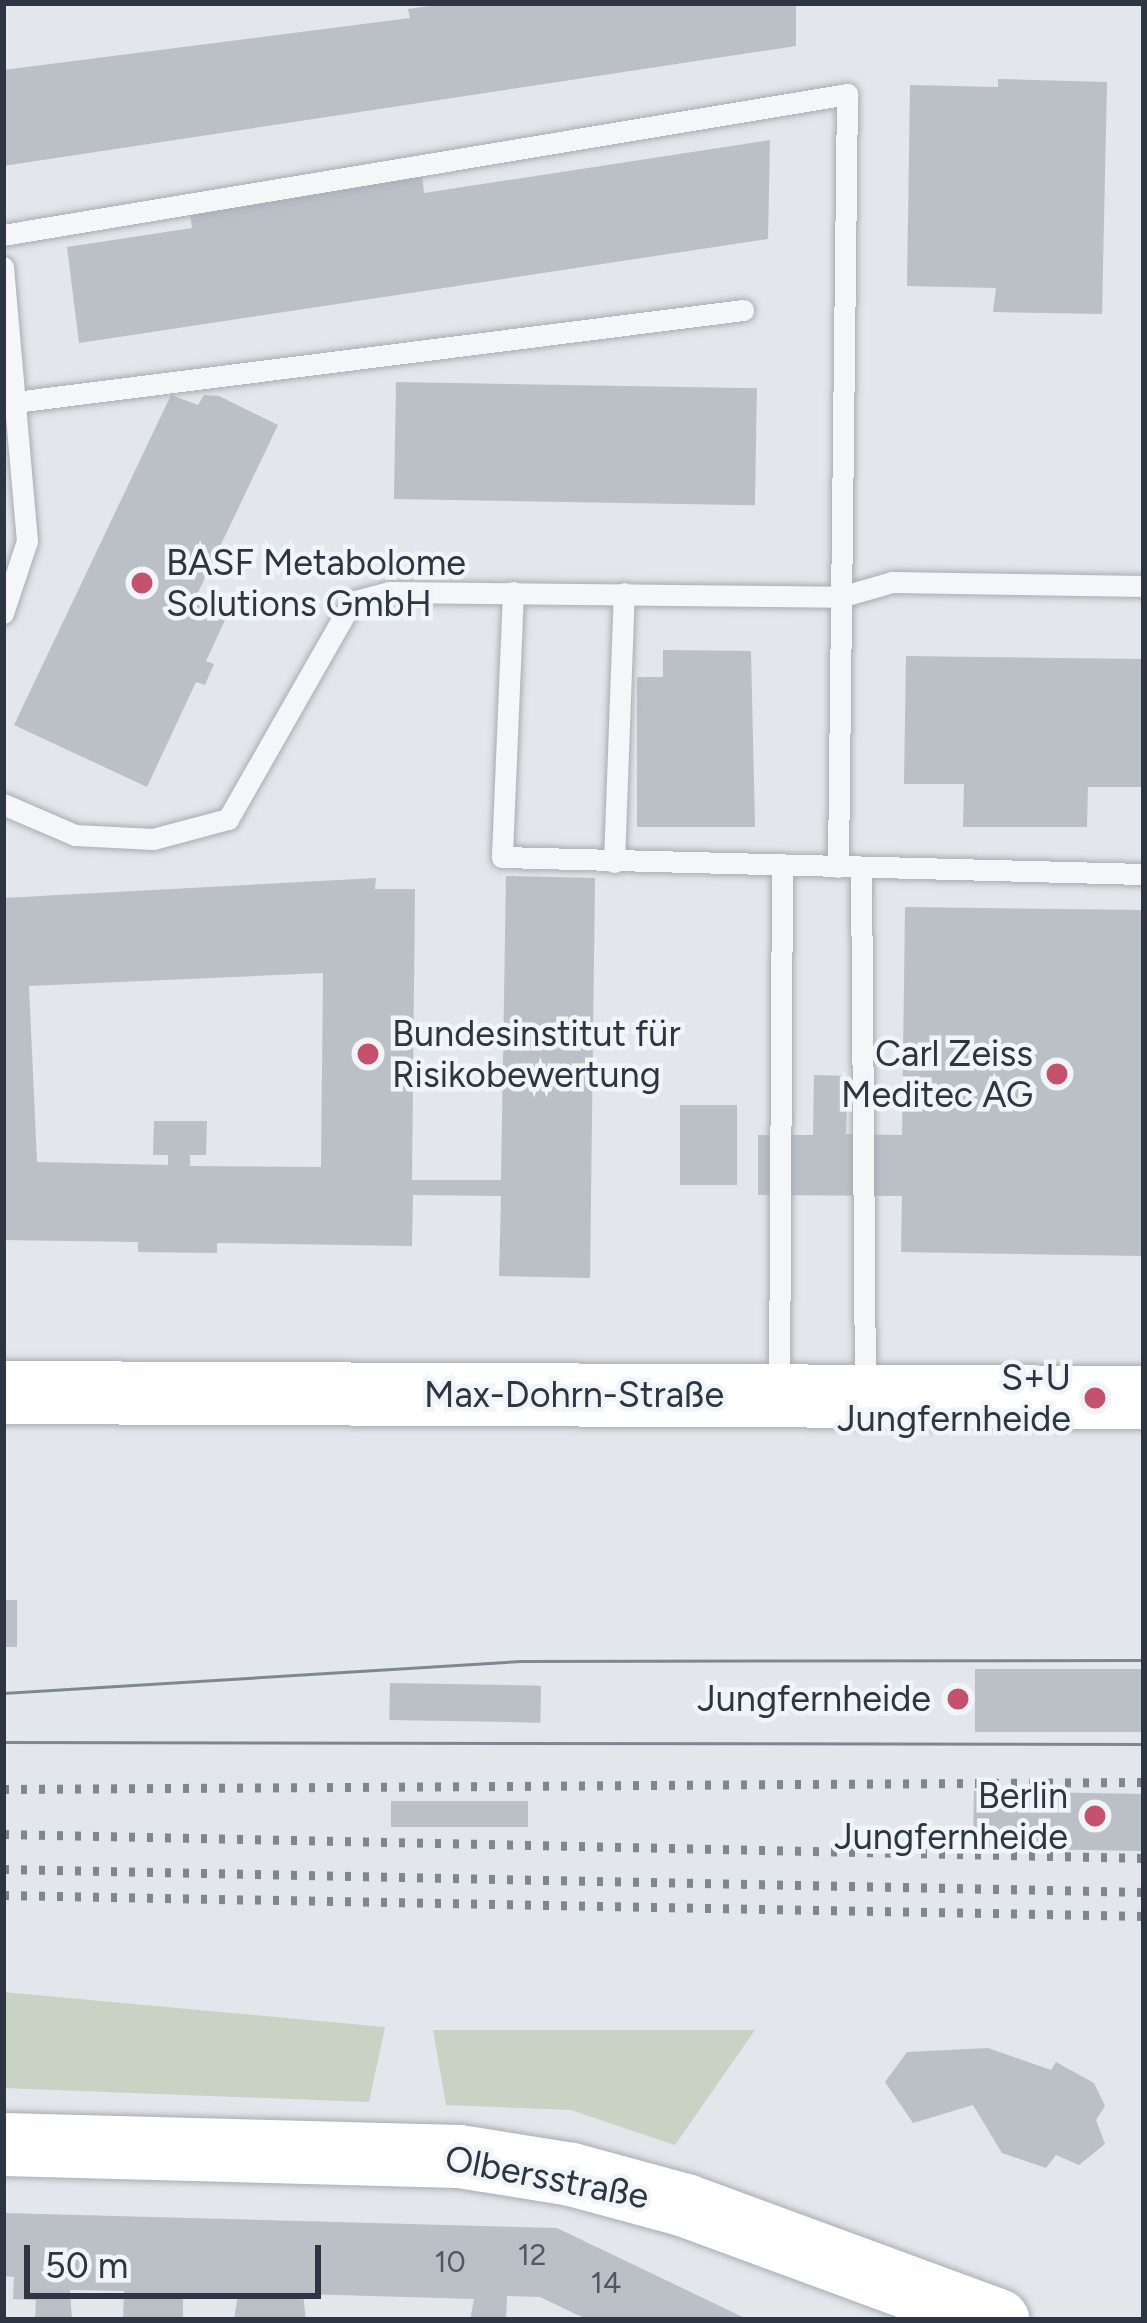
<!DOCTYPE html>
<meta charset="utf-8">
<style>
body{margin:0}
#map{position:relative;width:1147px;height:2323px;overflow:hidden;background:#e3e6ea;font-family:Figtree,sans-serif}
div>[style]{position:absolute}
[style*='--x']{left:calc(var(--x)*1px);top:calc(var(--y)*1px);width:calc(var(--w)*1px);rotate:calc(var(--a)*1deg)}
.green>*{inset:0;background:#c9d3c4}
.building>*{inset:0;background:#bac0c6;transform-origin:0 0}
.roads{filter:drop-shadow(0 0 3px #a8adb4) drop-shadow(0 0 3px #a8adb4)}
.lane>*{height:21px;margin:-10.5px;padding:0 10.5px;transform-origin:10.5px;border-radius:10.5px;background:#f5f6f8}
.secondary>*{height:63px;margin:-31.5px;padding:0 31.5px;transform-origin:31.5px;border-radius:31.5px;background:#fff}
.tram>*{height:3px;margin:-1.5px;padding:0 1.5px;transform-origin:1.5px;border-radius:1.5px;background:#7d8792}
.rail>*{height:9px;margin-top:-4.5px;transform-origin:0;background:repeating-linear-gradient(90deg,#7d8792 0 6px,transparent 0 18px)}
.dots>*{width:33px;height:33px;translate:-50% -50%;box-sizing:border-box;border:6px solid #f2f5f7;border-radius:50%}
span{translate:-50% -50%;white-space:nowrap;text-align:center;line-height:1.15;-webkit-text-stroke:9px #f2f5f7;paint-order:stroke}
.number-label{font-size:30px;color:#505862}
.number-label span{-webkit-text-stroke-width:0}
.poi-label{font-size:36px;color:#2c3541}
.left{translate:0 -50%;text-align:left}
.right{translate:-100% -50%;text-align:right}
.street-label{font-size:36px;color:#2c3541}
.frame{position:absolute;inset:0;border:6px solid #2c3541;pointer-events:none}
.scale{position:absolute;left:24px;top:2245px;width:297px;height:54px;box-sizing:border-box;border:6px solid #2c3541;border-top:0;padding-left:15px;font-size:36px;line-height:42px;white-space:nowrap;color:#2c3541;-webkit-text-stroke:9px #f2f5f7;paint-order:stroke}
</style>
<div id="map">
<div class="green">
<i style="clip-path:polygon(3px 1992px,385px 2027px,369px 2102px,3px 2088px)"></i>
<i style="clip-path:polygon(433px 2030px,755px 2030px,675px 2145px,571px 2110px,446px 2105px)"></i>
</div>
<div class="building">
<i style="clip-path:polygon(451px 3px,796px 3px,796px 46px,3px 166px,3px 70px,410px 18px,408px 9px)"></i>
<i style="clip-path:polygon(998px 79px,1107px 82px,1102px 314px,993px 312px,996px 288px,907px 286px,910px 85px,998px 87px)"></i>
<i style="clip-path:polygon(770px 140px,768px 239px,79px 343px,67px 247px,192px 228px,189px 206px,422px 174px,424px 193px)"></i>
<i style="left:396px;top:382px;width:361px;height:117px;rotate:1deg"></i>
<i style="clip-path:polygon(171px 395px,198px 405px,204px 395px,219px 396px,278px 425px,193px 603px,227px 616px,206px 661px,214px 664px,205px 685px,196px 682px,147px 787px,14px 725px)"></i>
<i style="clip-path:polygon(663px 650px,751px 651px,755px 827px,637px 827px,637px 677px,663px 677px)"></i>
<i style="clip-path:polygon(906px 656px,1144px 659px,1144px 787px,1088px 787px,1087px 827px,963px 827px,964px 784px,904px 784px)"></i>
<i style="clip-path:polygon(evenodd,506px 876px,595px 878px,590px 1278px,499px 1276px,501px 1196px,413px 1195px,412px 1246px,217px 1243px,217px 1253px,138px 1252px,138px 1242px,3px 1240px,3px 898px,376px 878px,375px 889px,415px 889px,412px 1180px,501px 1180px,506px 876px,323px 973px,321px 1167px,190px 1166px,190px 1155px,206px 1155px,207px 1121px,154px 1121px,153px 1155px,168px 1155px,168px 1165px,37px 1162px,29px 986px,323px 973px)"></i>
<i style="clip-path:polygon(905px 907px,1144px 910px,1144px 1256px,901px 1252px,902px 1196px,758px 1195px,758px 1135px,813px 1135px,814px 1075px,848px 1076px,846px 1134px,902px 1135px)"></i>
<i style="left:680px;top:1105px;width:57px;height:80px"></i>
<i style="left:3px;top:1600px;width:14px;height:47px"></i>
<i style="left:975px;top:1669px;width:169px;height:63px"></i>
<i style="left:390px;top:1683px;width:151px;height:37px;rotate:1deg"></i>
<i style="left:974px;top:1791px;width:170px;height:57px;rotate:1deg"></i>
<i style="left:391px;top:1801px;width:137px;height:26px"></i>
<i style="clip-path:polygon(988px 2048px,1051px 2070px,1056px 2062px,1094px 2083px,1105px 2106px,1096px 2120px,1105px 2144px,1079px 2165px,1056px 2155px,1046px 2168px,1002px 2153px,973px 2105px,913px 2123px,885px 2082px,907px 2052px)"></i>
<i style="clip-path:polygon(3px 2213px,557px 2228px,749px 2320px,588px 2320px,540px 2297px,507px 2296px,506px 2320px,470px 2320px,474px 2299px,303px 2294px,306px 2320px,234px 2320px,238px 2294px,183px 2293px,183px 2320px,123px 2320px,124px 2291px,70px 2290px,72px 2320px,35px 2320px,36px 2300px,13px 2299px,14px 2277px,3px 2276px)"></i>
</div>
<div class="roads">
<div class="lane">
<i style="--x:3;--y:235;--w:856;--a:-9.48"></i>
<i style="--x:847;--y:94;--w:773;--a:90.67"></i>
<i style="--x:3;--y:267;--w:275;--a:85"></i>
<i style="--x:27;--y:541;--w:76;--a:108.4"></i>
<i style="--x:15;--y:402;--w:734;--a:-7.2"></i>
<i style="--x:513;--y:592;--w:265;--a:92.4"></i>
<i style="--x:502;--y:857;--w:642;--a:1.52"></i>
<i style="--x:3;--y:804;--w:78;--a:23.3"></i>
<i style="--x:75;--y:835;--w:78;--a:2.9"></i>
<i style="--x:153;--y:839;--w:78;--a:-14.9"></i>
<i style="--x:228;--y:819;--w:250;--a:-60.3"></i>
<i style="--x:352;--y:602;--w:38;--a:-15"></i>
<i style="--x:389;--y:592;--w:451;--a:0.6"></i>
<i style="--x:840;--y:597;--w:54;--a:-16.1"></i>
<i style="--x:892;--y:582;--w:252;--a:0.9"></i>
<i style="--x:614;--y:862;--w:269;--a:-87.9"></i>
<i style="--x:861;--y:868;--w:522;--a:89.56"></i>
<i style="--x:779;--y:1389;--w:523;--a:-89.67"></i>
</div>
<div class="secondary">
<i style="--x:3;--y:1392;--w:1141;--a:0.25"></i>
<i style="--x:3;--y:2144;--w:456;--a:1.5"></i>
<i style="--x:459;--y:2156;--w:113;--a:9.1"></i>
<i style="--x:571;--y:2174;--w:118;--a:15.2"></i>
<i style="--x:685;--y:2205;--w:333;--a:20.2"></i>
</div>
</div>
<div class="tram">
<i style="--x:3;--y:1693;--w:519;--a:-3.54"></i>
<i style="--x:521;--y:1661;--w:623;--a:-0.09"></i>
<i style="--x:3;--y:1742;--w:1141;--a:0.1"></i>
</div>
<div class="rail">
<i style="--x:3;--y:1789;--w:1141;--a:-0.35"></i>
<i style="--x:3;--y:1834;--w:1141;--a:1.2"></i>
<i style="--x:3;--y:1869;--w:1141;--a:1.15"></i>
<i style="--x:3;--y:1895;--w:1141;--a:1.05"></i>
</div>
<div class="dots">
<i style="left:142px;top:583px;background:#c5516c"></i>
<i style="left:368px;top:1054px;background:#c5516c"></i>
<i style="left:1057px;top:1074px;background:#c5516c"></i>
<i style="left:1095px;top:1398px;background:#c5516c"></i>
<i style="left:958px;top:1699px;background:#c5516c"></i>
<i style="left:1095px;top:1816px;background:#c5516c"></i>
</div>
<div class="number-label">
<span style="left:532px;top:2255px">12</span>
<span style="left:450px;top:2262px">10</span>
<span style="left:606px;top:2283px">14</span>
</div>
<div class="poi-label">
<span class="left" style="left:166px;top:583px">BASF Metabolome<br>Solutions GmbH</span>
<span class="left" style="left:392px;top:1054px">Bundesinstitut für<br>Risikobewertung</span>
<span class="right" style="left:1033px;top:1074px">Carl Zeiss<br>Meditec AG</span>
<span class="right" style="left:1071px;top:1398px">S+U<br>Jungfernheide</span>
<span class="right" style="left:931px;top:1699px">Jungfernheide</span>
<span class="right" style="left:1068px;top:1816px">Berlin<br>Jungfernheide</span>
</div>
<div class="street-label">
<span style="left:574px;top:1395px">Max-Dohrn-Straße</span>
<span style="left:547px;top:2177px;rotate:11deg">Olbersstraße</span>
</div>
<div class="frame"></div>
<div class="scale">50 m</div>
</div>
